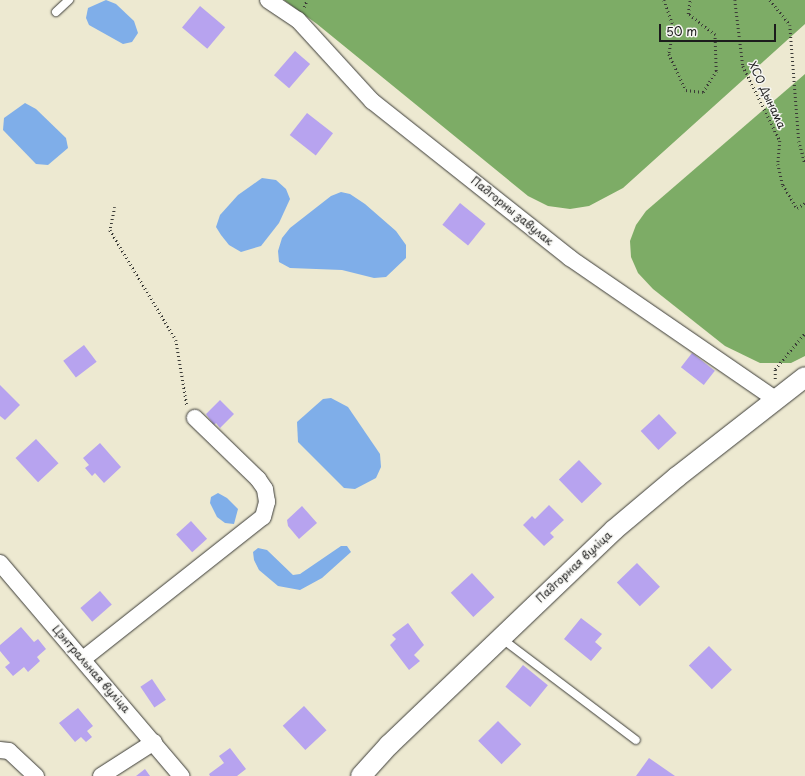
<!DOCTYPE html>
<meta charset="utf-8">
<style>
body{margin:0}
#map{position:relative;width:805px;height:776px;overflow:hidden;background:#ede9d1;font-family:"Playpen Sans",sans-serif}
div>[style]{position:absolute}
[style*='--x']{left:calc(var(--x)*1px);top:calc(var(--y)*1px);width:calc(var(--w)*1px);rotate:calc(var(--a)*1deg)}
.forest>*{inset:0;background:#7dac66}
.water>*{inset:0;background:#7faee9}
.building>*{inset:0;background:#b7a3ef;transform-origin:0 0}
.path>*{height:2.5px;margin-top:-1.25px;transform-origin:0;background:repeating-linear-gradient(90deg,#3b3b37 0 1px,transparent 0 4px)}
.roads{filter:drop-shadow(0 0 1px #3b3b37) drop-shadow(0 0 1px #3b3b37)}
.service>*{height:8px;margin:-4px;padding:0 4px;transform-origin:4px;border-radius:4px;background:#fff}
.minor>*{height:16px;margin:-8px;padding:0 8px;transform-origin:8px;border-radius:8px;background:#fff}
.tertiary>*{height:20px;margin:-10px;padding:0 10px;transform-origin:10px;border-radius:10px;background:#fff}
span{translate:-50% -50%;white-space:nowrap;text-align:center;line-height:1.15;-webkit-text-stroke:3px #f6f6f2;paint-order:stroke}
.street-label{font-size:11px;color:#1c1c1c}
.scale{position:absolute;left:659px;top:24px;width:117px;height:18px;box-sizing:border-box;border:2px solid #1c1c1c;border-top:0;padding-left:5px;font-size:12px;line-height:14px;white-space:nowrap;color:#1c1c1c;-webkit-text-stroke:3px #f6f6f2;paint-order:stroke}
</style>
<div id="map">
<div class="forest">
<i style="clip-path:polygon(284px 0,805px 0,805px 24px,623px 188px,589px 206px,570px 209px,548px 206px,528px 196px,317px 24px)"></i>
<i style="clip-path:polygon(805px 74px,805px 356px,791px 363px,760px 363px,725px 346px,653px 289px,638px 273px,631px 257px,630px 241px,636px 225px,646px 211px)"></i>
</div>
<div class="water">
<i style="clip-path:polygon(106px 0,116px 4px,134px 21px,138px 33px,132px 42px,123px 44px,89px 25px,86px 18px,88px 8px)"></i>
<i style="clip-path:polygon(25px 103px,36px 109px,66px 138px,68px 148px,48px 165px,36px 164px,3px 130px,4px 118px)"></i>
<i style="clip-path:polygon(262px 178px,276px 180px,286px 189px,290px 199px,279px 223px,261px 246px,241px 252px,229px 245px,221px 235px,216px 227px,220px 215px,238px 195px)"></i>
<i style="clip-path:polygon(341px 192px,350px 194px,365px 204px,396px 231px,406px 245px,406px 258px,386px 277px,374px 278px,342px 270px,290px 268px,279px 262px,278px 251px,282px 238px,290px 228px,331px 196px)"></i>
<i style="clip-path:polygon(331px 398px,348px 407px,380px 454px,381px 467px,376px 478px,355px 489px,344px 488px,298px 442px,297px 422px,323px 399px)"></i>
<i style="clip-path:polygon(218px 493px,227px 498px,238px 509px,234px 524px,225px 523px,217px 517px,210px 503px,211px 497px)"></i>
<i style="clip-path:polygon(341px 546px,347px 546px,351px 552px,322px 578px,300px 590px,278px 586px,259px 570px,254px 560px,253px 552px,258px 548px,267px 550px,293px 575px,300px 574px)"></i>
</div>
<div class="building">
<i style="left:200px;top:6px;width:33px;height:28px;rotate:40deg"></i>
<i style="left:295px;top:51px;width:20px;height:32px;rotate:41deg"></i>
<i style="left:307px;top:113px;width:33px;height:28px;rotate:38deg"></i>
<i style="left:460px;top:203px;width:33px;height:28px;rotate:39deg"></i>
<i style="left:84px;top:345px;width:21px;height:26px;rotate:53deg"></i>
<i style="left:692px;top:353px;width:29px;height:18px;rotate:38deg"></i>
<i style="clip-path:polygon(0 385px,20px 405px,5px 420px,0 416px)"></i>
<i style="clip-path:polygon(220px 400px,234px 414px,220px 428px,216px 423px,214px 425px,206px 414px)"></i>
<i style="left:659px;top:414px;width:26px;height:25px;rotate:47deg"></i>
<i style="left:36px;top:439px;width:33px;height:28px;rotate:47deg"></i>
<i style="clip-path:polygon(100px 443px,121px 467px,104px 483px,95px 473px,92px 476px,85px 468px,89px 465px,83px 458px)"></i>
<i style="left:579px;top:460px;width:33px;height:28px;rotate:46deg"></i>
<i style="clip-path:polygon(549px 505px,564px 520px,550px 533px,554px 537px,544px 546px,523px 525px,532px 516px,535px 519px)"></i>
<i style="clip-path:polygon(302px 506px,317px 523px,299px 539px,288px 526px,287px 520px)"></i>
<i style="left:191px;top:521px;width:24px;height:20px;rotate:48deg"></i>
<i style="left:637px;top:563px;width:33px;height:28px;rotate:46deg"></i>
<i style="left:472px;top:573px;width:33px;height:29px;rotate:47deg"></i>
<i style="left:100px;top:591px;width:18px;height:26px;rotate:49deg"></i>
<i style="clip-path:polygon(581px 618px,602px 634px,595px 642px,602px 648px,591px 661px,564px 639px)"></i>
<i style="clip-path:polygon(408px 623px,424px 645px,414px 655px,420px 661px,409px 670px,390px 645px,396px 639px,392px 635px)"></i>
<i style="clip-path:polygon(21px 627px,34px 642px,38px 639px,46px 649px,37px 657px,40px 661px,28px 672px,24px 667px,13px 676px,5px 667px,10px 663px,0 651px,0 645px)"></i>
<i style="left:709px;top:646px;width:33px;height:28px;rotate:46deg"></i>
<i style="left:523px;top:665px;width:32px;height:28px;rotate:39deg"></i>
<i style="left:152px;top:679px;width:25px;height:14px;rotate:56deg"></i>
<i style="left:304px;top:706px;width:33px;height:29px;rotate:47deg"></i>
<i style="clip-path:polygon(78px 708px,93px 726px,87px 731px,92px 737px,86px 742px,81px 737px,75px 742px,59px 723px)"></i>
<i style="left:498px;top:721px;width:33px;height:28px;rotate:45deg"></i>
<i style="clip-path:polygon(230px 748px,246px 769px,237px 776px,210px 776px,209px 774px,224px 763px,219px 756px)"></i>
<i style="clip-path:polygon(649px 758px,675px 776px,636px 776px)"></i>
<i style="clip-path:polygon(145px 769px,150px 776px,136px 776px)"></i>
</div>
<div class="path">
<i style="--x:664;--y:0;--w:30;--a:70"></i>
<i style="--x:674;--y:28;--w:26;--a:101"></i>
<i style="--x:669;--y:54;--w:40;--a:65"></i>
<i style="--x:686;--y:90;--w:17;--a:7"></i>
<i style="--x:703;--y:92;--w:25;--a:-58"></i>
<i style="--x:716;--y:71;--w:36;--a:-92"></i>
<i style="--x:715;--y:35;--w:34;--a:-142"></i>
<i style="--x:688;--y:14;--w:14;--a:-82"></i>
<i style="--x:735;--y:0;--w:66;--a:83.1"></i>
<i style="--x:743;--y:66;--w:84;--a:63.7"></i>
<i style="--x:780;--y:141;--w:23;--a:95"></i>
<i style="--x:778;--y:164;--w:22;--a:77"></i>
<i style="--x:783;--y:185;--w:27;--a:59"></i>
<i style="--x:797;--y:208;--w:9;--a:-32"></i>
<i style="--x:770;--y:0;--w:32;--a:51"></i>
<i style="--x:790;--y:25;--w:116;--a:85.6"></i>
<i style="--x:799;--y:141;--w:24;--a:75"></i>
<i style="--x:304;--y:7;--w:8;--a:-67"></i>
<i style="--x:115;--y:207;--w:24;--a:102"></i>
<i style="--x:110;--y:230;--w:128;--a:59"></i>
<i style="--x:176;--y:340;--w:67;--a:80.5"></i>
<i style="--x:775;--y:379;--w:10;--a:-90"></i>
<i style="--x:775;--y:369;--w:47;--a:-50.2"></i>
</div>
<div class="roads">
<div class="service">
<i style="--x:56;--y:12;--w:18;--a:-43"></i>
<i style="--x:501;--y:638;--w:169;--a:37.1"></i>
</div>
<div class="minor">
<i style="--x:268;--y:0;--w:36;--a:34"></i>
<i style="--x:298;--y:20;--w:110;--a:47.6"></i>
<i style="--x:372;--y:101;--w:253;--a:38.4"></i>
<i style="--x:570;--y:258;--w:249;--a:34.5"></i>
<i style="--x:0;--y:563;--w:280;--a:49.6"></i>
<i style="--x:83;--y:659;--w:229;--a:-38.3"></i>
<i style="--x:263;--y:517;--w:16;--a:-75"></i>
<i style="--x:267;--y:502;--w:13;--a:-99"></i>
<i style="--x:265;--y:489;--w:12;--a:-125"></i>
<i style="--x:258;--y:479;--w:88;--a:-135.9"></i>
<i style="--x:0;--y:750;--w:9;--a:6"></i>
<i style="--x:9;--y:751;--w:37;--a:43"></i>
<i style="--x:101;--y:776;--w:63;--a:-32.7"></i>
</div>
<div class="tertiary">
<i style="--x:361;--y:776;--w:42;--a:-47.9"></i>
<i style="--x:389;--y:745;--w:311;--a:-43.7"></i>
<i style="--x:614;--y:530;--w:82;--a:-40.1"></i>
<i style="--x:677;--y:477;--w:162;--a:-38"></i>
</div>
</div>
<div class="street-label">
<span style="left:767px;top:95px;rotate:65deg">XCO Дынама</span>
<span style="left:512px;top:211px;rotate:39deg">Падгорны завулак</span>
<span style="left:574px;top:567px;rotate:-43deg">Падгорная вуліца</span>
<span style="left:91px;top:669px;rotate:49deg">Цэнтральная вуліца</span>
</div>
<div class="scale">50 m</div>
</div>
